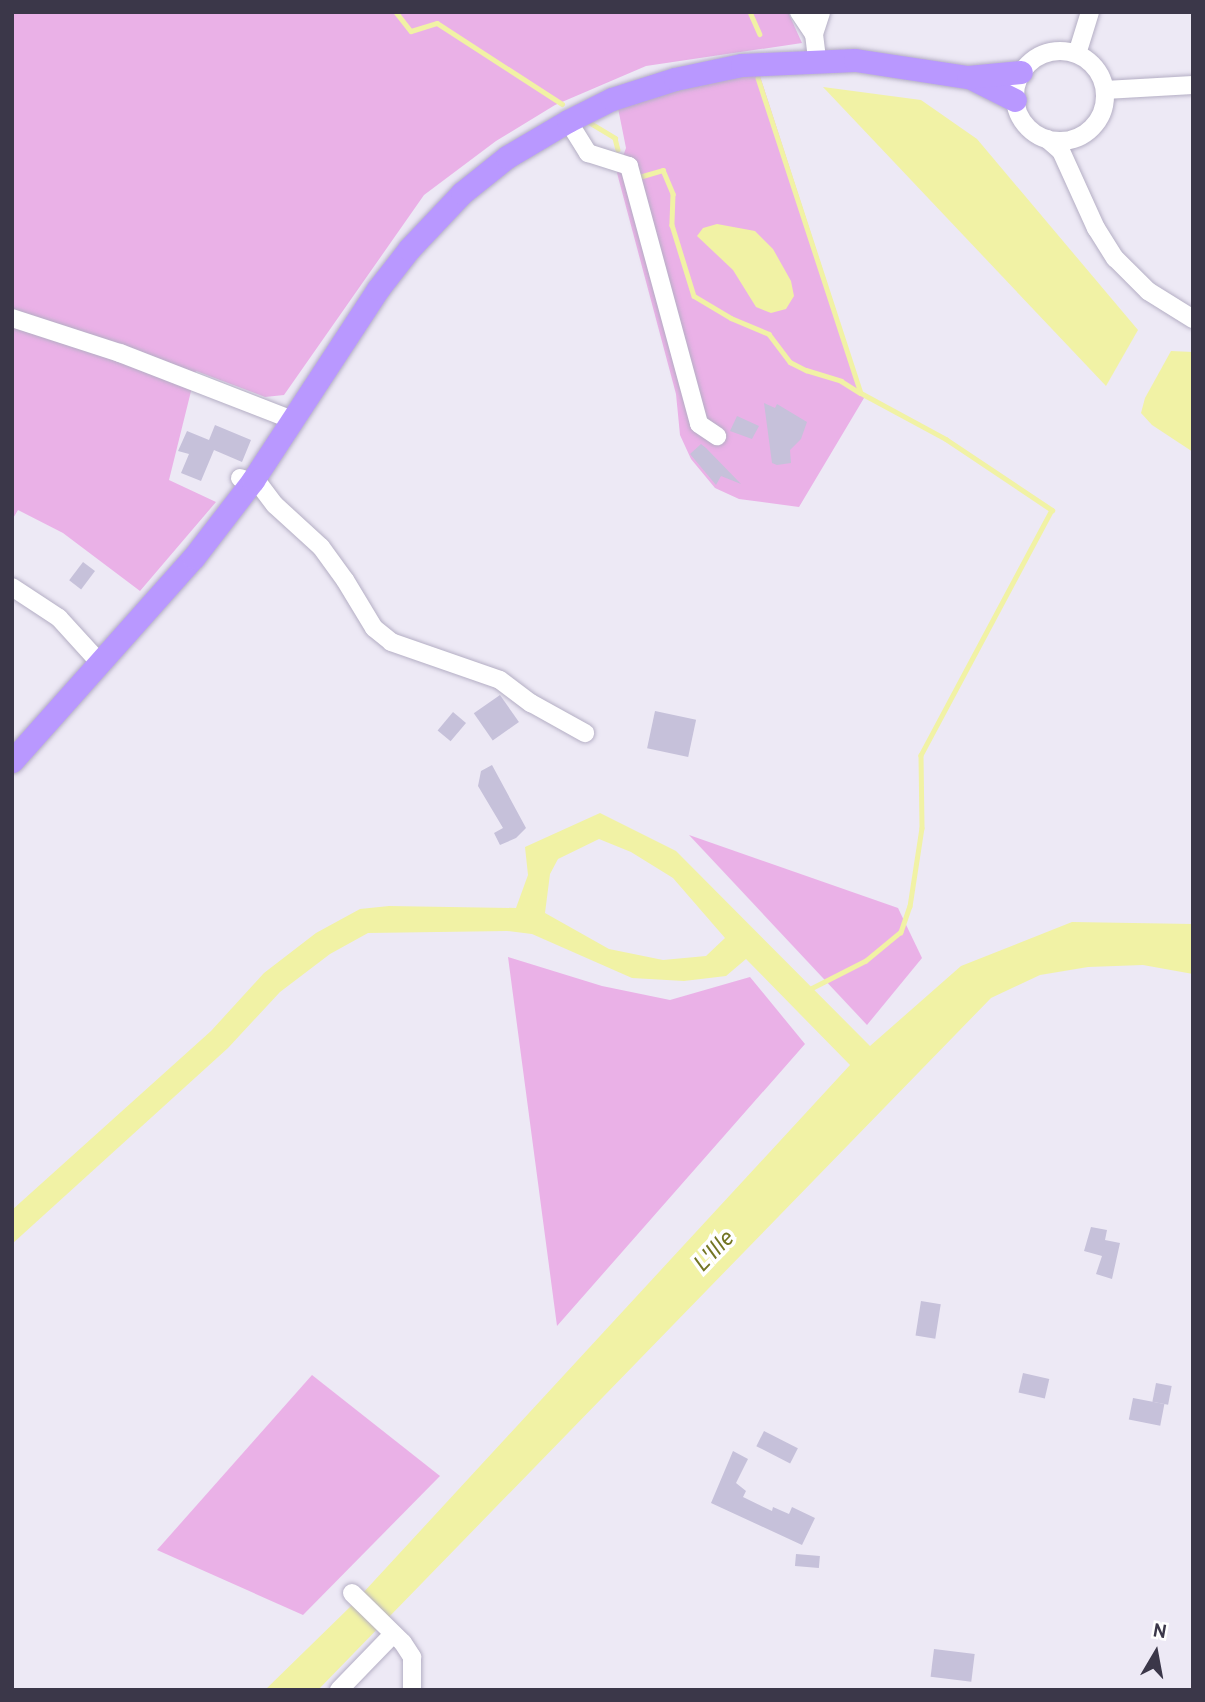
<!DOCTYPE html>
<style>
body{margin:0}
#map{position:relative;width:1205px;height:1702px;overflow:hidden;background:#ede9f5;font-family:Overpass,sans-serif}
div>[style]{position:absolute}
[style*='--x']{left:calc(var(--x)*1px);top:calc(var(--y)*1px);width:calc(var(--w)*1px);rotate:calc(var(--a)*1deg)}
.green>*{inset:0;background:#eab1e7}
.water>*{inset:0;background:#f1f2a5}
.stream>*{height:4.5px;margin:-2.25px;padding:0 2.25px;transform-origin:2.25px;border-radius:2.25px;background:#f1f2a5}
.building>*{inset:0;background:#c6c1da;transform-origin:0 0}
.roads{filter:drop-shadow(0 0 2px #b4aec4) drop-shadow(0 0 2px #b4aec4)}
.minor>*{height:18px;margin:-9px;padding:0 9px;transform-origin:9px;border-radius:9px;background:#fff}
.minor>.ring{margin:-9px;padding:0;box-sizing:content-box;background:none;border:18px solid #fff;border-radius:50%}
.major>*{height:23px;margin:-11.5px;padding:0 11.5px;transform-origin:11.5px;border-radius:11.5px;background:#b998ff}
span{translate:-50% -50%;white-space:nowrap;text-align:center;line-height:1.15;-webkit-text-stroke:7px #fff;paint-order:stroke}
.water-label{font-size:23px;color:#737522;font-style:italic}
.frame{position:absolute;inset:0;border:14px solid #3b3749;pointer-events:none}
.north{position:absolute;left:1121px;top:1618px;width:70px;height:70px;-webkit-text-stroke:5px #fff;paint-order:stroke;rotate:10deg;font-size:19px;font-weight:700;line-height:28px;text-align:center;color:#3b3749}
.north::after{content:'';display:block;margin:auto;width:24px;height:32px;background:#3b3749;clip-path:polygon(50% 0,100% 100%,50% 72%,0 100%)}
</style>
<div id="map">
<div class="green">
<i style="clip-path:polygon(12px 12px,788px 12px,802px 43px,646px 66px,555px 105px,496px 141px,424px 195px,284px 395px,265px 397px,196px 371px,169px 480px,216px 502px,140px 591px,63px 533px,18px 510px,12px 520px)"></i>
<i style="clip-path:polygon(759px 73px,864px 398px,799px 507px,739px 499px,715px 488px,691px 459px,680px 435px,676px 394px,617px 173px,626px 148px,618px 108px,702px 81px)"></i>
<i style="clip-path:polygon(689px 835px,898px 908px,922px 958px,867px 1025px)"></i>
<i style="clip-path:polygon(508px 957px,602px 986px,670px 1000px,750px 977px,805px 1044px,557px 1326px)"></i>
<i style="clip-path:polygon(312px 1375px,440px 1476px,303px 1615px,157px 1550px)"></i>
</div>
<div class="water">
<i style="clip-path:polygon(823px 87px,921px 100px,977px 139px,1138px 330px,1106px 386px)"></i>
<i style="clip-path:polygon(717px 224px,755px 231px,773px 249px,791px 281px,794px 296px,786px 309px,771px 313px,756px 307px,733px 270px,697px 236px,703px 228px)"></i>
<i style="clip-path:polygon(1171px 351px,1193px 352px,1193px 452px,1152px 425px,1141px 413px,1145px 398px)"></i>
<i style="clip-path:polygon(evenodd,600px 813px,676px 851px,870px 1046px,961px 966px,1072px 922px,1193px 924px,1193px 974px,1143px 965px,1088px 967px,1040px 975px,991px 998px,318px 1690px,265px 1690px,350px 1607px,850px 1065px,746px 959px,726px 976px,684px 981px,632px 978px,532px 934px,507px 931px,368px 933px,330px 954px,280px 992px,228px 1048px,12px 1244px,12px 1210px,211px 1031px,264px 973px,316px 933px,360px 909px,389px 906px,516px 908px,528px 875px,525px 847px,600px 813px,599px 839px,631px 852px,673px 878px,725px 938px,706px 956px,663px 960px,609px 949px,545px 913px,550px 874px,558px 859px,599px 839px)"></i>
</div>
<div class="stream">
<i style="--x:396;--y:12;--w:24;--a:52"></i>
<i style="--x:411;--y:31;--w:27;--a:-17"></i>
<i style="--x:437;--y:23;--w:149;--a:32.9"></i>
<i style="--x:750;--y:12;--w:24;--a:66"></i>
<i style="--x:758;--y:78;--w:331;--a:71.9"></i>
<i style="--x:861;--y:393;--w:97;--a:28.4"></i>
<i style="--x:946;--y:439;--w:128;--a:33.8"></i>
<i style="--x:1052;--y:510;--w:278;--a:118.1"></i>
<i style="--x:921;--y:755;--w:73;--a:89.2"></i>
<i style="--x:922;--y:828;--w:79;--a:98.7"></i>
<i style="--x:910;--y:906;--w:28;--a:109"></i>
<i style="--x:901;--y:932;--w:45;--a:140.4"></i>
<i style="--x:866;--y:961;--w:64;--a:153"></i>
<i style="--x:587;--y:121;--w:33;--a:31"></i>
<i style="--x:615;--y:138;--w:12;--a:76"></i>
<i style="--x:639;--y:177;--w:25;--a:-16"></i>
<i style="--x:663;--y:170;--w:26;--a:67"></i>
<i style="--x:673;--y:194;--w:31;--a:92"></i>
<i style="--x:672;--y:225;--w:74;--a:72.8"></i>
<i style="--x:694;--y:296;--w:43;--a:30.7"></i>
<i style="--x:731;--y:318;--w:41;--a:22.8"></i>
<i style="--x:769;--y:334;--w:35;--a:53"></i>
<i style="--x:790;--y:362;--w:18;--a:27"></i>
<i style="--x:806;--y:370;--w:37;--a:17"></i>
<i style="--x:841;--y:381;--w:22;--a:32"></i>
</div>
<div class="building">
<i style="clip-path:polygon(764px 403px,775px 408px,777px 404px,807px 422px,801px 439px,790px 450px,791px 463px,777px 465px,772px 463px)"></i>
<i style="clip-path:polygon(737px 416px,759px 426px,752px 439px,730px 431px)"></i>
<i style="clip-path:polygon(215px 425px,251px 440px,242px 462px,214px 450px,201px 481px,181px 473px,189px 454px,178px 451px,187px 431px,209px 440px)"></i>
<i style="clip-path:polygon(701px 444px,706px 448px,741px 484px,721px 476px,716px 485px,690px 454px)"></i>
<i style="left:83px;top:562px;width:15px;height:23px;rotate:37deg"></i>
<i style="left:500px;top:695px;width:33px;height:32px;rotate:55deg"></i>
<i style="left:655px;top:711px;width:42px;height:38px;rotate:12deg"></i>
<i style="left:453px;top:712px;width:17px;height:24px;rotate:40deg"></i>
<i style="clip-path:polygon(492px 765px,526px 828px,516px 838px,500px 845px,494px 833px,503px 828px,478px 786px,481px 771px)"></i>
<i style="clip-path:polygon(1091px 1227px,1107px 1230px,1105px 1240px,1120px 1243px,1112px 1279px,1096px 1274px,1102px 1256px,1084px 1251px)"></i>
<i style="left:921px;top:1301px;width:20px;height:35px;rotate:9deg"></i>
<i style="left:1023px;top:1373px;width:27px;height:20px;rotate:13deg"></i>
<i style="left:1156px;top:1383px;width:16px;height:19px;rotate:11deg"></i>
<i style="left:1133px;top:1398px;width:32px;height:22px;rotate:11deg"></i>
<i style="left:764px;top:1431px;width:38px;height:17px;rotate:27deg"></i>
<i style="clip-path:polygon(733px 1451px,748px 1459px,736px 1483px,746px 1491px,743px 1497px,772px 1511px,773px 1507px,789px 1514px,792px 1507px,815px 1518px,802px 1545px,711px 1503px)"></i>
<i style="left:796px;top:1554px;width:24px;height:12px;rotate:5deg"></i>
<i style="left:934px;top:1649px;width:41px;height:28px;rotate:7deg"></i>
</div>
<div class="roads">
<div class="minor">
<i style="--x:799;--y:12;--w:27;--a:56"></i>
<i style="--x:814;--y:34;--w:26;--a:83"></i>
<i style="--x:814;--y:34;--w:23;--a:-72"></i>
<i class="ring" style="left:1015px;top:51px;width:72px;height:72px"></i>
<i style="--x:1077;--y:54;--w:44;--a:-72.8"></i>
<i style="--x:1105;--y:90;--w:88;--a:-3.3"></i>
<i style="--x:568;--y:121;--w:38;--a:58"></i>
<i style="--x:588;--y:153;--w:43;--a:17.6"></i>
<i style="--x:629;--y:166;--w:267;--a:74.8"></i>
<i style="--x:699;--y:424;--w:22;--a:34"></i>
<i style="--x:1047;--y:139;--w:18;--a:41"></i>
<i style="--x:1061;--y:151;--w:85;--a:65.6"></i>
<i style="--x:1096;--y:228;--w:36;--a:58"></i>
<i style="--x:1115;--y:258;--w:47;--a:45"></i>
<i style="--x:1148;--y:291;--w:53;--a:31.9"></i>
<i style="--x:12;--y:318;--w:114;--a:18"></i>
<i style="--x:120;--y:353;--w:186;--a:21.2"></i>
<i style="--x:240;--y:478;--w:20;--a:18"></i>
<i style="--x:259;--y:484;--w:26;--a:53"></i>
<i style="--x:275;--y:505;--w:62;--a:42.4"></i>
<i style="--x:321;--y:547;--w:41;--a:54"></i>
<i style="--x:345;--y:580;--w:56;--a:58.9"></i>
<i style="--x:374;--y:628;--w:22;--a:39"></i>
<i style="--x:391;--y:642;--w:115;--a:19.2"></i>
<i style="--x:500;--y:680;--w:39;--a:37"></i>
<i style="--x:531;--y:703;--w:62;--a:29.1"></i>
<i style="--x:12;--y:587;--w:56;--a:33.4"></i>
<i style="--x:59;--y:618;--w:59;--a:47.7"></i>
<i style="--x:352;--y:1593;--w:71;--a:44.4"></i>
<i style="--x:403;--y:1643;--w:17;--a:57"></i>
<i style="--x:412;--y:1657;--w:33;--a:90"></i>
<i style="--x:339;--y:1690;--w:78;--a:-46"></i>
</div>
<div class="major">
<i style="--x:971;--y:78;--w:49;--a:26.6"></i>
<i style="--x:12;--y:761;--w:273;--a:-48.3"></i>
<i style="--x:194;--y:557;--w:97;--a:-52.5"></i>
<i style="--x:253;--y:480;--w:228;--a:-56.8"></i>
<i style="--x:378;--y:289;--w:51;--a:-52.2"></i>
<i style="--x:409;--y:249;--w:77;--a:-46.6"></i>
<i style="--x:462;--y:193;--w:58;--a:-38.7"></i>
<i style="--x:507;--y:157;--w:71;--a:-30.5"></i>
<i style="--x:568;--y:121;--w:49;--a:-26.6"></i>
<i style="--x:612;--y:99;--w:66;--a:-17.6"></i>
<i style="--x:675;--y:79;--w:68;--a:-11.8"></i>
<i style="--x:742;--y:65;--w:113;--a:-2.5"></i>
<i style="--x:855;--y:60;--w:114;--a:8.6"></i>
<i style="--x:968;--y:77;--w:53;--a:-5.4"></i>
</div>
</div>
<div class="water-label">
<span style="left:715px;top:1253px;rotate:-46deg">L'Ille</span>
</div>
<div class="frame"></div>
<div class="north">N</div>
</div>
